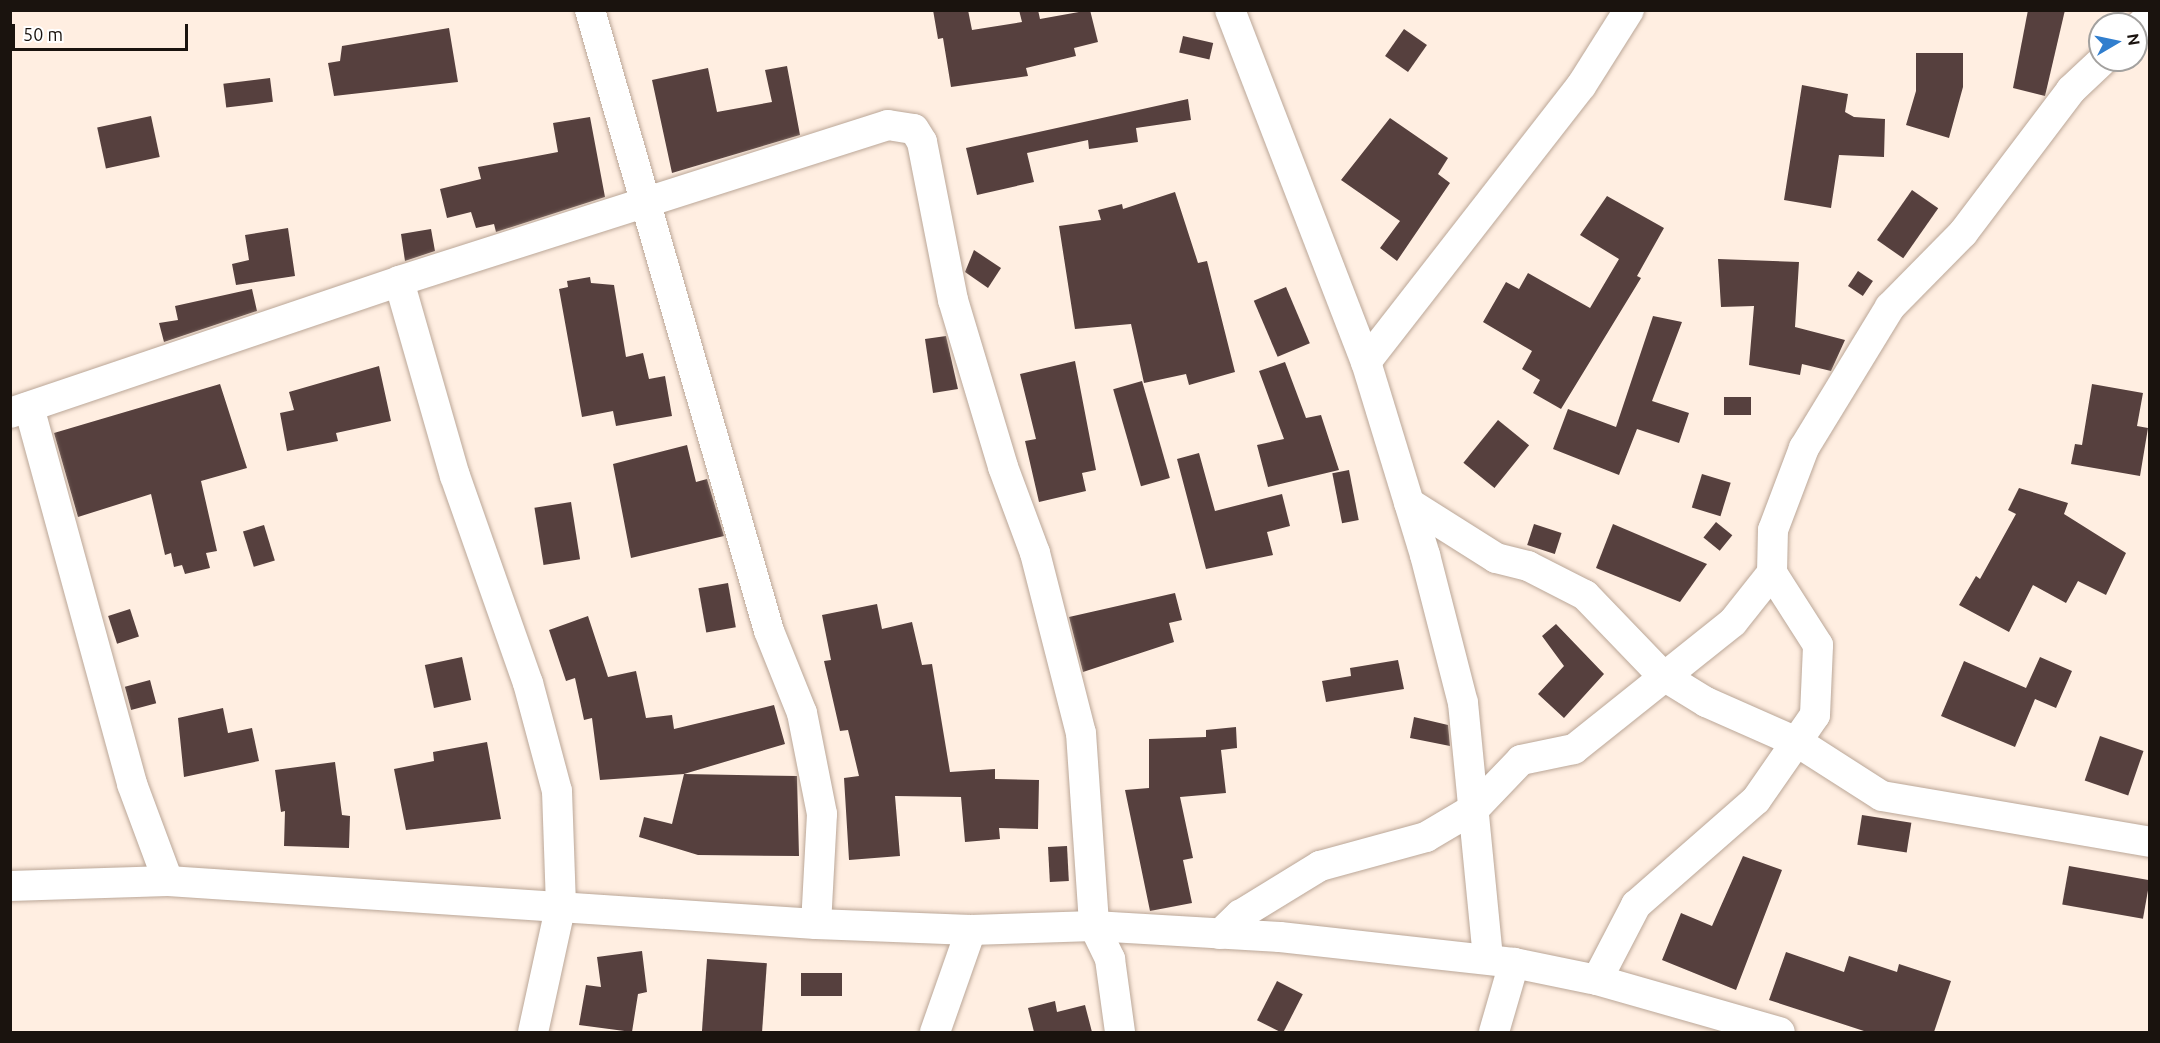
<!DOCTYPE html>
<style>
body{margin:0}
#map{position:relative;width:2160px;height:1043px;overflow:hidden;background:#ffeee1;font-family:Ubuntu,sans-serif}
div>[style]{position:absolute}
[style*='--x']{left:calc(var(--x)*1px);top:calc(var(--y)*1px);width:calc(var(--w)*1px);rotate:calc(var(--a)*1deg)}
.building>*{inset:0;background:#56403e;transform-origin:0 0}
.roads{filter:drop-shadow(0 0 2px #bba798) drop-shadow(0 0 2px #bba798)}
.minor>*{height:30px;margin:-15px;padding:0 15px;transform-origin:15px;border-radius:15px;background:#fff}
span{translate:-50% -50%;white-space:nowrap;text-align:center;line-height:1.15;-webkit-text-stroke:6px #fff;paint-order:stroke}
.frame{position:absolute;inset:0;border:12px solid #1a130e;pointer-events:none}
.north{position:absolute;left:2088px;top:12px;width:60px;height:60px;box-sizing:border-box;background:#fff;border:2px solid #a3a19f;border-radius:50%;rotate:81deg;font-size:16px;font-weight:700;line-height:24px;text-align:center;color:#1a130e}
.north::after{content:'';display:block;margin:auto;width:21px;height:27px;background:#307ece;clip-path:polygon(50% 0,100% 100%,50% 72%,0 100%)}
.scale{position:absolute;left:12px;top:24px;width:176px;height:27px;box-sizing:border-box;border:3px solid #1a130e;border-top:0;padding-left:8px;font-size:18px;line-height:21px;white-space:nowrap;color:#1a130e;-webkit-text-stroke:4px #fff;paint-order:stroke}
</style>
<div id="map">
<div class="building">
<i style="clip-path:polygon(933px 10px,968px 10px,972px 30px,1022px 22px,1019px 10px,1038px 10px,1040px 19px,1090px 10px,1098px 42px,1074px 48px,1076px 56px,1026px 68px,1028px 76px,951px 87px,943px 38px,938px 39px)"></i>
<i style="clip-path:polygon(2028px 10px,2065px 10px,2045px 96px,2013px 88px)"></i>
<i style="clip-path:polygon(449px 28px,458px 82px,334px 96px,328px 63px,340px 61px,342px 46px)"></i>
<i style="left:1404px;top:29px;width:28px;height:33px;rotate:35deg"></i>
<i style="left:1183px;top:36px;width:31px;height:17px;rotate:13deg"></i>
<i style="clip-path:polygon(1916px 53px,1963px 53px,1963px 87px,1949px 138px,1906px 125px,1916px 91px)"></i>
<i style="clip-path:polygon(787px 66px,800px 135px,672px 173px,652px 80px,708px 68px,717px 112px,772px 102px,765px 70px)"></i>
<i style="left:270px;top:78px;width:24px;height:47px;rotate:83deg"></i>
<i style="clip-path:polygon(1802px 85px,1848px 94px,1845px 112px,1854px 117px,1885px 119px,1884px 157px,1839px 155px,1831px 208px,1784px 200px)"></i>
<i style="clip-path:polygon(1188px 99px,1191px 120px,1136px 128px,1138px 142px,1089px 149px,1088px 140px,1027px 153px,1034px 182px,977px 195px,966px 148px)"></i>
<i style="left:151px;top:116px;width:42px;height:55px;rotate:78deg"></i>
<i style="clip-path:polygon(590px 117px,605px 197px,496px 232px,494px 224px,476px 228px,471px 212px,447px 218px,440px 189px,481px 179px,478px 167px,558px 152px,553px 123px)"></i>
<i style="clip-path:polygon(1390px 118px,1448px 158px,1438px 174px,1450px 183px,1397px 261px,1380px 248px,1400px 221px,1341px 180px)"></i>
<i style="left:1912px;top:190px;width:32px;height:61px;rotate:35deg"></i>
<i style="clip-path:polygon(1175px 192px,1198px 263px,1207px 261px,1235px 372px,1189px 385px,1186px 374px,1144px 383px,1131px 324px,1075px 329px,1059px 226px,1101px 220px,1098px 210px,1122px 204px,1123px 209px)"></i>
<i style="clip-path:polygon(1607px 196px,1664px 228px,1637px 276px,1641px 278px,1561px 409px,1533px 393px,1540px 380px,1522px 369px,1532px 351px,1483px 322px,1506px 282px,1519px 289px,1528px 273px,1590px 308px,1619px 259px,1580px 235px)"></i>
<i style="clip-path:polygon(288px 228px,295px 276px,236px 285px,232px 264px,249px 260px,245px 235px)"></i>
<i style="clip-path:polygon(431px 229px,435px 251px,405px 261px,401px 234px)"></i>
<i style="clip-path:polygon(974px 250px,1001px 268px,988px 288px,965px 272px)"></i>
<i style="clip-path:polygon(1718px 259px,1799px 262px,1795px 327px,1845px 340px,1831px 371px,1802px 364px,1800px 375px,1749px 365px,1754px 306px,1721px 307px)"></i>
<i style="left:1858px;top:271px;width:18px;height:18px;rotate:34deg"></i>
<i style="clip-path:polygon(590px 277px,591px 283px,614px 285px,626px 357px,643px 353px,649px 379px,665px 376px,672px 416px,616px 426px,613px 411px,582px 417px,559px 289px,568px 287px,567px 281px)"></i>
<i style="left:1286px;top:287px;width:61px;height:35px;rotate:67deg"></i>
<i style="clip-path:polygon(252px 289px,257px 311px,164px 342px,159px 323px,178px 320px,175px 306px)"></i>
<i style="clip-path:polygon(1653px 316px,1682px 322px,1652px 401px,1689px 413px,1679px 443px,1637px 429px,1619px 475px,1553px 449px,1568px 409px,1616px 427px)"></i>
<i style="clip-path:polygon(946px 336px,958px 389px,933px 393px,925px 339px)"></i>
<i style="clip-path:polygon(1075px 361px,1096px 470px,1082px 473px,1086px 491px,1039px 502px,1025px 441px,1036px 439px,1020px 374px)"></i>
<i style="clip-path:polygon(1285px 362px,1306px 418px,1321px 415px,1339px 470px,1268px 487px,1257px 445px,1284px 439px,1259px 371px)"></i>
<i style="clip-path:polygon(379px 366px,391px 421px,336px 433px,338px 441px,287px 451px,280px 413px,294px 410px,289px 392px)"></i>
<i style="left:1142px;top:381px;width:101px;height:30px;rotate:74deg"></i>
<i style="clip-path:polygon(220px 384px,247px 468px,201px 481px,217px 551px,206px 553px,210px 568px,185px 574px,182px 565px,174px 567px,171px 553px,165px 555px,151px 494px,78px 517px,54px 433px)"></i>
<i style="clip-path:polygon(2092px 384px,2143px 393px,2137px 426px,2148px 428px,2140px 476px,2071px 464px,2075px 444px,2082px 445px)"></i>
<i style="left:1724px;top:397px;width:27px;height:18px"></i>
<i style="left:1498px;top:420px;width:40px;height:55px;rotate:39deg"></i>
<i style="clip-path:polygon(687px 445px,696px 482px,707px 479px,724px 536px,631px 558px,613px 464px)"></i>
<i style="clip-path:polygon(1199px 453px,1215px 511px,1282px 494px,1290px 526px,1267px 532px,1273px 555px,1206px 569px,1177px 459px)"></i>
<i style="left:1349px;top:470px;width:51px;height:17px;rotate:79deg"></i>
<i style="left:1702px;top:474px;width:30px;height:35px;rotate:17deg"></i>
<i style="clip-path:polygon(2019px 488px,2068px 503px,2064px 514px,2126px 553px,2106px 595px,2078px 581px,2066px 603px,2033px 585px,2009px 632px,1959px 605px,1976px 576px,1980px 579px,2016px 514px,2008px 510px)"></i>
<i style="left:571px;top:502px;width:58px;height:37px;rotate:81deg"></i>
<i style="left:1716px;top:522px;width:21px;height:20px;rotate:39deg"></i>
<i style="left:1534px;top:524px;width:29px;height:22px;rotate:18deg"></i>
<i style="clip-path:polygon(1613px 524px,1707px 564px,1680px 602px,1596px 568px)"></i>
<i style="left:264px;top:525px;width:37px;height:22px;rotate:73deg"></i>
<i style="left:728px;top:583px;width:45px;height:30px;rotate:80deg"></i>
<i style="clip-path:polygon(1175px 593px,1182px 620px,1169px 623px,1174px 642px,1083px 672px,1069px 617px)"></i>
<i style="clip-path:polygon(877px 604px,882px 629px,912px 622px,922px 665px,932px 664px,950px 772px,995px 769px,995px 779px,1039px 780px,1038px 829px,999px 828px,1000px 839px,965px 842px,961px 797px,895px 796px,900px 856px,849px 860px,844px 778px,859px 776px,848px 730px,840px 731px,824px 661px,831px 660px,822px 615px)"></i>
<i style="left:130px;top:609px;width:29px;height:23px;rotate:72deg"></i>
<i style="clip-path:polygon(588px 616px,608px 677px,636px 671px,646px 718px,672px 715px,674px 729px,774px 705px,785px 744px,684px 774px,600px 780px,592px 718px,584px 720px,575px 678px,566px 681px,549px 630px)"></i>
<i style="clip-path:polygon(1556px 624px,1604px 674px,1564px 718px,1538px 694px,1564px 666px,1542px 636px)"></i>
<i style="left:462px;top:657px;width:44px;height:38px;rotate:78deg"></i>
<i style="clip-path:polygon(2040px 657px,2072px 671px,2056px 708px,2035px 699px,2015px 747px,1941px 716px,1964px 661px,2026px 688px)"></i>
<i style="clip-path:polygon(1398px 660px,1404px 689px,1326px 702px,1322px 681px,1351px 676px,1350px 668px)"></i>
<i style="left:150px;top:680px;width:24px;height:26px;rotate:75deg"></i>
<i style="clip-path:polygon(223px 708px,228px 733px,252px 728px,259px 761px,184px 777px,178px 718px)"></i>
<i style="clip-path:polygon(1414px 717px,1448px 725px,1450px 746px,1410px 738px)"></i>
<i style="clip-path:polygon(1236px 727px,1237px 748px,1221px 750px,1226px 793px,1180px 797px,1193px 858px,1183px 860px,1192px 903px,1150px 911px,1125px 790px,1149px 788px,1149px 739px,1206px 737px,1206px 730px)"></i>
<i style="left:2100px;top:736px;width:46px;height:47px;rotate:19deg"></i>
<i style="clip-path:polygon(487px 742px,501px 819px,406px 830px,394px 769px,434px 761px,433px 752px)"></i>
<i style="clip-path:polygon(335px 762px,342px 815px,350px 816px,349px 848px,284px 846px,285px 811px,281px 812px,275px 770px)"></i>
<i style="clip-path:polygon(684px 774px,797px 776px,799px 856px,698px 855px,639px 837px,644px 817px,672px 824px)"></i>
<i style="left:1862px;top:815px;width:50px;height:30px;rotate:9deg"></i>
<i style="left:1067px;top:846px;width:35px;height:19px;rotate:87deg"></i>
<i style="clip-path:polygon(1743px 856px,1782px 870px,1736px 990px,1662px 960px,1681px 913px,1712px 926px)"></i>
<i style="left:2069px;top:866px;width:82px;height:39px;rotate:10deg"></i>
<i style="clip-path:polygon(642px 951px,647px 992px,638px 994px,632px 1032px,579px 1025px,586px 985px,601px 987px,597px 957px)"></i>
<i style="clip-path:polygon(1786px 952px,1844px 972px,1849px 956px,1897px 972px,1899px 964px,1951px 981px,1934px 1032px,1867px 1032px,1769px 1000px)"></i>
<i style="left:707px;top:959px;width:60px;height:73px;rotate:4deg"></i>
<i style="left:801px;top:973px;width:41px;height:23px"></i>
<i style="left:1277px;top:981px;width:29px;height:44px;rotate:27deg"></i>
<i style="clip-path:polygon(1055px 1001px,1057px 1012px,1085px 1005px,1092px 1032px,1034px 1032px,1028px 1008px)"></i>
</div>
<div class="roads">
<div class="minor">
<i style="--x:590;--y:10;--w:646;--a:73.92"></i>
<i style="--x:769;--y:631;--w:88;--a:68.1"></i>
<i style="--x:802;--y:713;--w:103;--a:78.8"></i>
<i style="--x:822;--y:814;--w:110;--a:93.1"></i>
<i style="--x:1230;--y:10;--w:377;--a:68.9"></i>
<i style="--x:1366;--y:362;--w:202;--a:73"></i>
<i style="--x:1425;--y:555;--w:153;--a:75.6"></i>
<i style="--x:1463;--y:703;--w:257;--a:84.4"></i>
<i style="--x:2136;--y:30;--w:20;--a:-45"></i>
<i style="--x:399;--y:281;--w:203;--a:74"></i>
<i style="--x:455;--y:476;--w:219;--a:70.6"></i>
<i style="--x:528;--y:683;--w:112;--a:75"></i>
<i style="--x:557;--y:791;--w:113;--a:88"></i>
<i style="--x:561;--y:904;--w:131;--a:102.3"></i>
<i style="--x:1366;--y:362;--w:350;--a:-52.1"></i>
<i style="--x:1581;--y:86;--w:90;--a:-57.7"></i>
<i style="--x:29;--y:407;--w:391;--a:74.7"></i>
<i style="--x:132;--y:784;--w:103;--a:69.6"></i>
<i style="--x:10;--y:413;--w:411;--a:-18.7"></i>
<i style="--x:399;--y:281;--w:513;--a:-17.69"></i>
<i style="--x:888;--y:125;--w:26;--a:9"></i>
<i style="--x:914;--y:129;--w:15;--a:58"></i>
<i style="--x:922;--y:142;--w:161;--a:78.9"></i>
<i style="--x:953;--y:300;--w:174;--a:73.3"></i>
<i style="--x:1003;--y:467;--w:92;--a:69.6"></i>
<i style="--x:1035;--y:553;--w:186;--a:75.7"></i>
<i style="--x:1081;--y:733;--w:193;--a:86.1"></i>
<i style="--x:1094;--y:926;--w:37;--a:64"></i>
<i style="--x:1110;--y:959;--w:74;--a:82.2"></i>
<i style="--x:1409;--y:503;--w:103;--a:32.3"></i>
<i style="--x:1496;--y:558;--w:33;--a:14"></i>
<i style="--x:1528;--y:566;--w:64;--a:27"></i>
<i style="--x:1585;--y:595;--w:111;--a:46.1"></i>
<i style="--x:1662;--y:675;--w:52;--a:31.5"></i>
<i style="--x:1706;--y:702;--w:102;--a:23.8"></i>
<i style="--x:1799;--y:743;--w:98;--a:32.6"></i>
<i style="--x:1882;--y:796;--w:272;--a:9.7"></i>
<i style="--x:10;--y:886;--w:158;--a:-1.8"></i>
<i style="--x:168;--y:881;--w:649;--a:3.8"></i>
<i style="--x:816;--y:924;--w:155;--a:2.2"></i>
<i style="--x:971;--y:930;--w:123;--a:-1.9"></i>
<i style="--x:1094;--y:926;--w:186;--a:3.4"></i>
<i style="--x:1280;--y:937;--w:235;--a:6.3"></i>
<i style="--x:1514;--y:963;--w:85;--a:11.6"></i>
<i style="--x:1597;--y:980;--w:190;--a:15.9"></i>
<i style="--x:1220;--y:934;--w:28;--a:-44"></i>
<i style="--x:1240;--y:915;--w:94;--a:-31.5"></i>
<i style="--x:1320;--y:866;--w:110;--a:-15.3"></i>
<i style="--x:1426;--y:837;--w:57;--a:-30.6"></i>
<i style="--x:1475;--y:808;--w:66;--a:-46.2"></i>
<i style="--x:1521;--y:760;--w:54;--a:-11.7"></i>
<i style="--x:1574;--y:749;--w:203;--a:-38.6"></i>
<i style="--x:1733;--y:622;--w:63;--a:-51.5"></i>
<i style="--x:1597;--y:980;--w:85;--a:-62.5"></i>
<i style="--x:1636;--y:905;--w:159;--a:-41.2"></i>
<i style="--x:1756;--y:800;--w:103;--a:-55.2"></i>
<i style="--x:1815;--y:715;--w:70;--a:-87.5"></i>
<i style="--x:1818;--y:645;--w:85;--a:-122.6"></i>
<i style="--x:1772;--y:573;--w:43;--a:-88.7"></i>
<i style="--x:1773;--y:530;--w:88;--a:-69.3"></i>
<i style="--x:1804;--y:448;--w:165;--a:-58.6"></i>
<i style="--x:1890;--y:307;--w:104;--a:-45.4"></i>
<i style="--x:1963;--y:233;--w:179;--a:-52.9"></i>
<i style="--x:2071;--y:90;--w:44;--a:-43.2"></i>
<i style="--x:935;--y:1032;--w:108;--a:-70.6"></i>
<i style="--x:1494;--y:1032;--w:72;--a:-73.8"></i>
</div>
</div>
<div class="frame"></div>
<div class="north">N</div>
<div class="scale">50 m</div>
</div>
